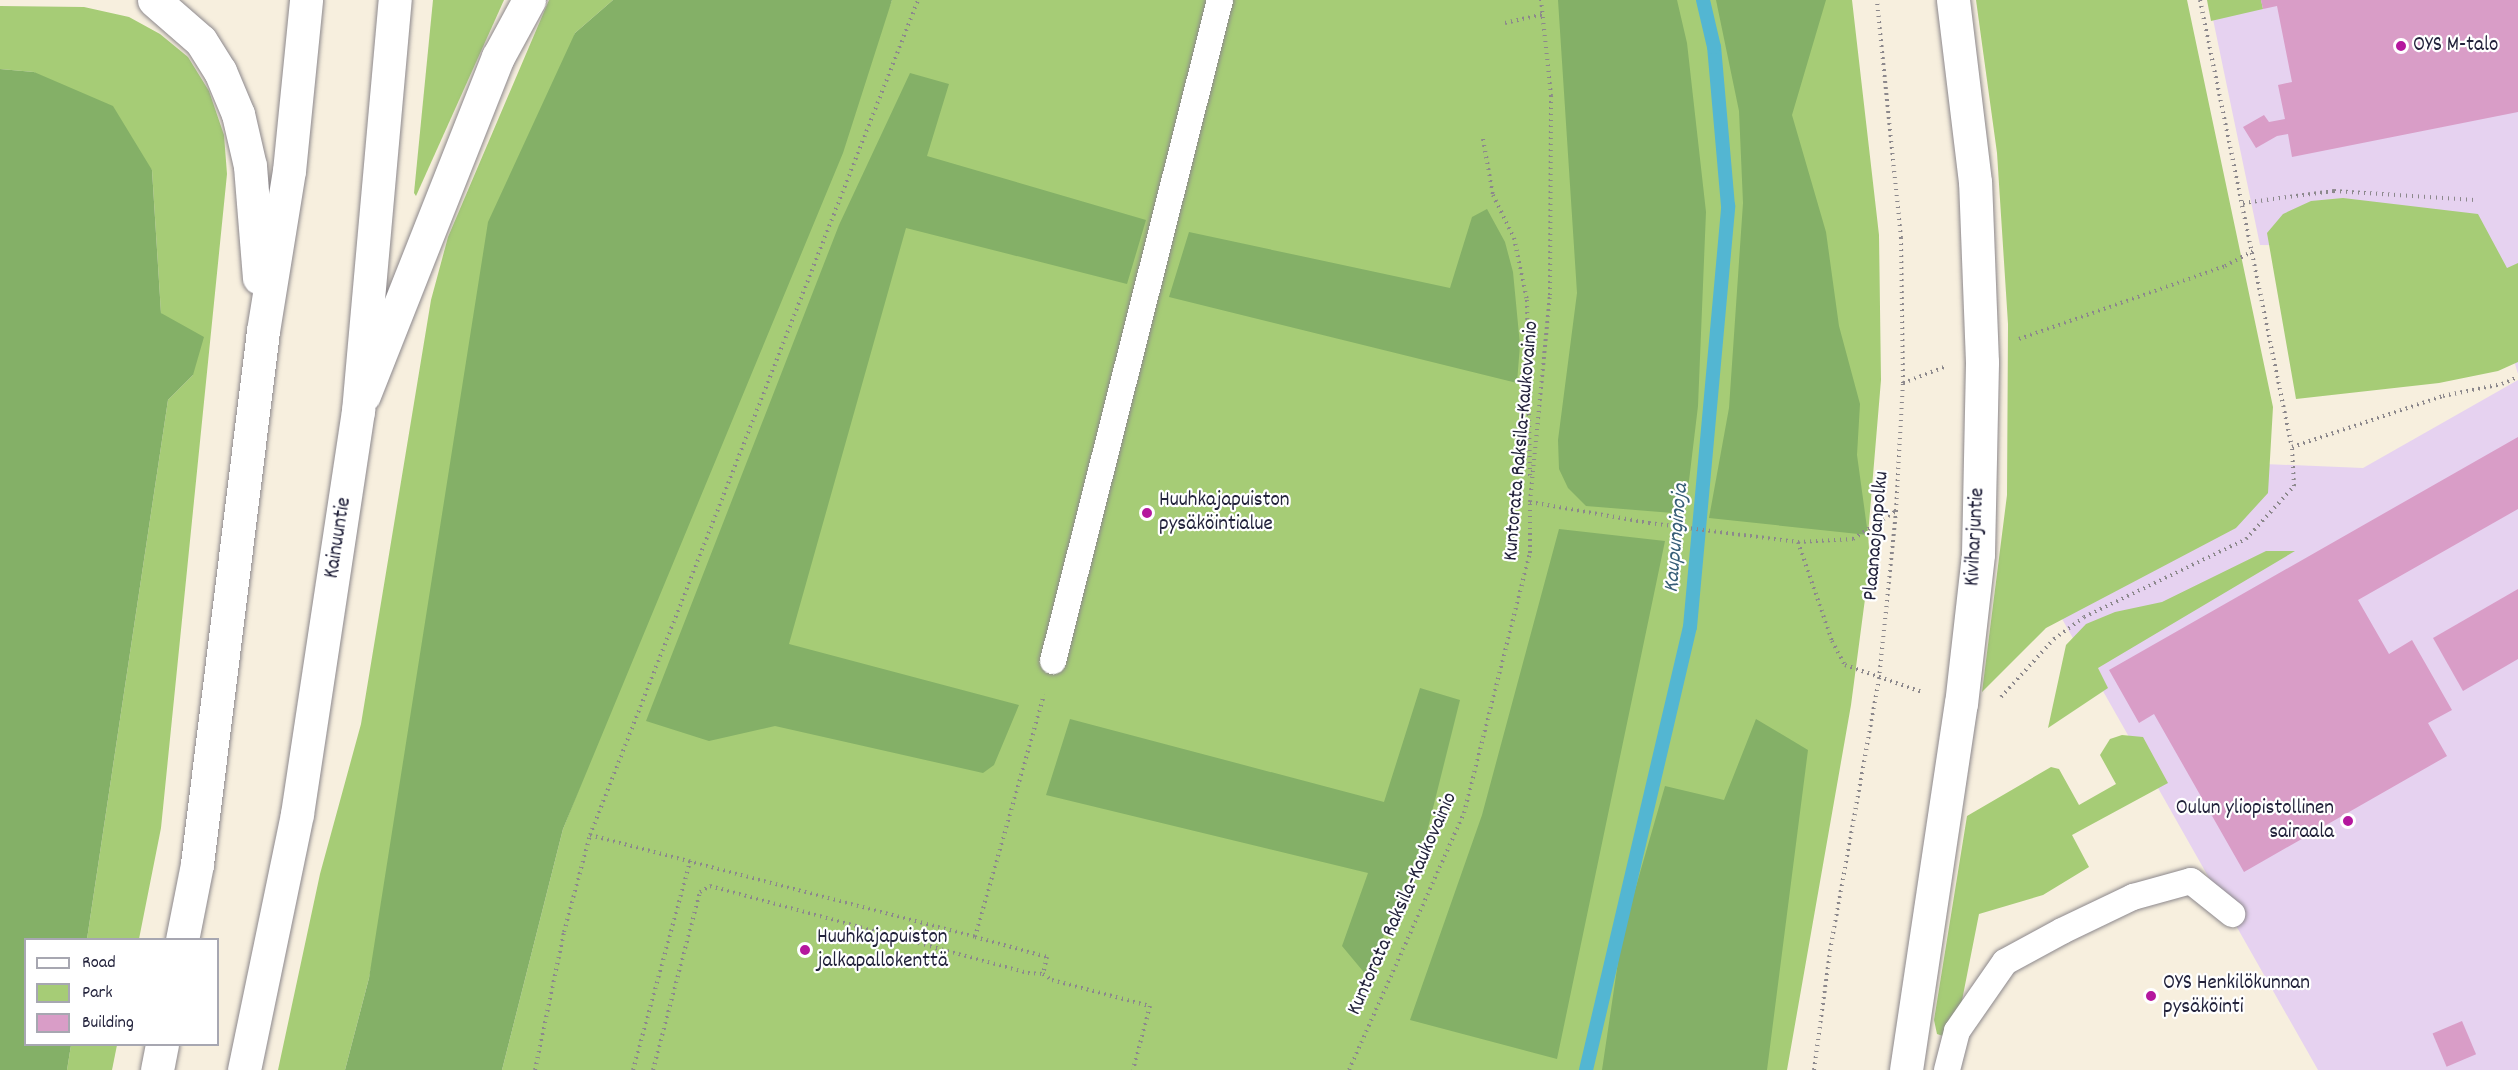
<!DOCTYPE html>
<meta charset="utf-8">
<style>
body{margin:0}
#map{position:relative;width:2518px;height:1070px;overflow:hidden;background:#f7efde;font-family:Dekko,sans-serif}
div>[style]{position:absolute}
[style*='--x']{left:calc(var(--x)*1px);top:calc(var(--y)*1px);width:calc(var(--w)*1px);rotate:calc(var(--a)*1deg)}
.built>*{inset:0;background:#e6d2f0}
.green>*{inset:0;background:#a6cc76}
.forest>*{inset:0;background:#84b067}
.stream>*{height:14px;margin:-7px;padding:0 7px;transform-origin:7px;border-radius:7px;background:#53b6d2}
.building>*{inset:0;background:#d99dc7;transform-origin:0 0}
.path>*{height:4px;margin-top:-2px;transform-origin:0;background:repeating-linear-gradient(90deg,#8c888c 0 1.5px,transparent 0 6px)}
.roads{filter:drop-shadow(0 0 2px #8c888c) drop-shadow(0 0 2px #8c888c)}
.lane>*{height:26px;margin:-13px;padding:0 13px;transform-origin:13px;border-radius:13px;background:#fff}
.street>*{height:33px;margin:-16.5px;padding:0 16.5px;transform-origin:16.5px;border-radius:16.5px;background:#fff}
.secondary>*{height:33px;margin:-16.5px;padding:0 16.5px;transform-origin:16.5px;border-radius:16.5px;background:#fff}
.highway>*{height:33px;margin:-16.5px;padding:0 16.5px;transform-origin:16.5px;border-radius:16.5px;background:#fff}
.dots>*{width:16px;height:16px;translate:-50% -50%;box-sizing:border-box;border:3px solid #fff;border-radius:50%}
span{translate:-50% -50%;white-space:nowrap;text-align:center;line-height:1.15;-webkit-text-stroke:4.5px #fff;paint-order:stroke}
.poi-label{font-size:21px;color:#22223b}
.left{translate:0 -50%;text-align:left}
.right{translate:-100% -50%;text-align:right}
.street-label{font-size:21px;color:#22223b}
.water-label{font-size:22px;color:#365d77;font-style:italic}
.legend{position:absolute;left:24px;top:938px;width:195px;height:108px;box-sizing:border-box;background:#fff;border:2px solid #a7a7b1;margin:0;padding:8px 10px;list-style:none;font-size:18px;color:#22223b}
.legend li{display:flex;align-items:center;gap:12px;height:30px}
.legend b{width:30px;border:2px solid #a7a7b1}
</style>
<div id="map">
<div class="built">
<i style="clip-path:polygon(2209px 0,2518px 0,2518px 374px,2480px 247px,2260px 245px)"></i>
<i style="clip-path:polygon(2518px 380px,2518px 1070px,2318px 1070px,2036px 573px,2043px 455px,2363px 468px)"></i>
</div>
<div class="green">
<i style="clip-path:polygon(433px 0,504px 0,416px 196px,414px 193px)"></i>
<i style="clip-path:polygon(549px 0,613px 0,575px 33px,369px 978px,345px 1070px,278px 1070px,320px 874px,361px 724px,431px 300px,448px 237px)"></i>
<i style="clip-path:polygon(892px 0,1852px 0,1879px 235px,1881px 380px,1868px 535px,1870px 561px,1851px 705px,1787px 1070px,502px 1070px,563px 829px)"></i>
<i style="clip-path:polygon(1976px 0,2187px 0,2273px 407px,2268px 493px,2236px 528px,2046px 628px,1982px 692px,2007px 495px,2008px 324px,1997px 153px)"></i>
<i style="clip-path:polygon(2207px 0,2261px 0,2263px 9px,2211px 21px)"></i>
<i style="clip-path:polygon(0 6px,84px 7px,129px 17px,160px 34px,188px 57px,209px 91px,224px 135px,227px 174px,161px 828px,139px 939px,87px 939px,168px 400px,193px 375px,161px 313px,152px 170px,34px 72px,0 69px)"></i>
<i style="clip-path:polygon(2343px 198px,2478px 214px,2507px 268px,2518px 263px,2518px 362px,2498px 371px,2439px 383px,2296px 399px,2267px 233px,2283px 214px,2311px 201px)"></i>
<i style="clip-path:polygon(2266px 551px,2295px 551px,2098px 668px,2108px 688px,2048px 728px,2066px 645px,2086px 624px,2115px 612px,2162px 602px)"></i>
<i style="clip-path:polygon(2122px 735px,2143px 737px,2168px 783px,2072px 835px,2089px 867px,2043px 895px,1979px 914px,1956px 1031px,1946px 1037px,1937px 1034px,1934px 1020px,1967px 816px,2051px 767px,2059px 769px,2079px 805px,2116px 784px,2100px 755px,2110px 739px)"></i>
<i style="clip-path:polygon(71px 1045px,117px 1045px,112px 1070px,67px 1070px)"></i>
</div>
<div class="forest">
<i style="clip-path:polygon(613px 0,892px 0,843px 153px,563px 829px,502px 1070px,345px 1070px,369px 978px,488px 222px,575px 33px)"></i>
<i style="clip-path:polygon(1558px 0,1677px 0,1687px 43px,1706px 212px,1698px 406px,1685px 514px,1586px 506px,1568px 488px,1559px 469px,1558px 440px,1577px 293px)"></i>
<i style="clip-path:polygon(1716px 0,1826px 0,1792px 115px,1826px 232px,1839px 326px,1860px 404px,1857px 455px,1868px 535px,1709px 518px,1729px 408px,1743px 203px,1739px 111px)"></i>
<i style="clip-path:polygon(0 69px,34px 72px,113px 106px,152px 170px,161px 313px,204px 337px,193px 375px,168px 400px,87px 939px,26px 940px,26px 1044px,71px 1045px,67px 1070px,0 1070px)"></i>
<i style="clip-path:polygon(910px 73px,949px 84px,927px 156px,1146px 220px,1127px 284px,906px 228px,789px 644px,1019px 705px,994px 765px,983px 773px,775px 726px,709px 741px,646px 721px,839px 225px)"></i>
<i style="clip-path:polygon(1487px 209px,1505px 242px,1513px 272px,1520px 345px,1517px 383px,1169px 297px,1189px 232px,1450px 288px,1472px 217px)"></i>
<i style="clip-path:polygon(1559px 529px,1665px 541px,1557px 1059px,1410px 1020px,1482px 815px)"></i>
<i style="clip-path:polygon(1420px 688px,1460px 700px,1427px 832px,1367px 976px,1342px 946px,1368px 873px,1046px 795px,1070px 719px,1384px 802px)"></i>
<i style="clip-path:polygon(1756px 719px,1808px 750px,1767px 1070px,1602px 1070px,1622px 935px,1665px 786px,1724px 800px)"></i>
</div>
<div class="stream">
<i style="--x:1586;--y:1070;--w:455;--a:-76.8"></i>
<i style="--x:1690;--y:627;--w:423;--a:-84.8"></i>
<i style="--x:1728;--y:206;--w:160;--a:-95"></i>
<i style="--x:1714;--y:47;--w:48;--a:-103.2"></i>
</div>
<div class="building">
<i style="clip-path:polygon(2261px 0,2518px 0,2518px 112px,2292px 157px,2288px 134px,2277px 136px,2256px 148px,2243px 127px,2264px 115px,2269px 122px,2285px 119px,2278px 85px,2292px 82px,2277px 6px,2263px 9px)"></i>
<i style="clip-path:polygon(2518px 437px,2518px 509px,2358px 600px,2389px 654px,2412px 640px,2452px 710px,2428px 723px,2447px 756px,2244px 872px,2154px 714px,2139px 723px,2109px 670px)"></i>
<i style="clip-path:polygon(2518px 589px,2518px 659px,2463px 691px,2433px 638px)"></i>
<i style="left:2462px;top:1021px;width:36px;height:32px;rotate:67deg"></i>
</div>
<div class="path">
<i style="--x:2200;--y:0;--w:456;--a:78.4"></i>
<i style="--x:1505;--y:23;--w:39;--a:-13"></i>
<i style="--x:1483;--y:139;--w:57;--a:79.9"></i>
<i style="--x:1493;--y:195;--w:48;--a:64"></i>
<i style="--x:1514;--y:238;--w:63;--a:78.2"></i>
<i style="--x:1527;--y:300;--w:179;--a:89"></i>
<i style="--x:2243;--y:203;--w:92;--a:-7.5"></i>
<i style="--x:2334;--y:191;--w:141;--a:3.7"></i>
<i style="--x:2019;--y:339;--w:219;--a:-19.5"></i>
<i style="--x:2225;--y:266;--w:32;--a:-28"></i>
<i style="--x:1903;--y:383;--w:44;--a:-21.3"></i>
<i style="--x:1530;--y:502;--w:121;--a:10"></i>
<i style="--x:1649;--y:523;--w:150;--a:7.3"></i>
<i style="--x:1798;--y:542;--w:105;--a:71"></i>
<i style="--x:1832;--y:641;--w:27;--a:62"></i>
<i style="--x:1845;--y:665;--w:82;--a:19.3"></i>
<i style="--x:1798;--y:542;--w:55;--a:-3.1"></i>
<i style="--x:1853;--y:539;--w:51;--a:-33.1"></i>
<i style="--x:2001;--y:697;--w:79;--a:-47.6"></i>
<i style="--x:2054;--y:639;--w:37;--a:-36"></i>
<i style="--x:2084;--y:617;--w:180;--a:-25.7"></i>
<i style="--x:2246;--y:539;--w:72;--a:-47.8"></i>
<i style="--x:2294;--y:486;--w:39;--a:-93"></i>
<i style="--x:2292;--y:447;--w:159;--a:-18.7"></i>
<i style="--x:2443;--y:396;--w:60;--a:-11.5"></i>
<i style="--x:2502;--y:384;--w:17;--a:-24"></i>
<i style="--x:590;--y:835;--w:398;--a:14.8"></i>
<i style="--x:975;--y:937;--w:252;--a:-74.1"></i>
<i style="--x:975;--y:937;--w:75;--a:15.5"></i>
<i style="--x:1047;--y:957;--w:17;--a:103"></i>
<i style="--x:535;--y:1070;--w:141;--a:-78.1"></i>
<i style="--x:564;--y:932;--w:100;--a:-75"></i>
<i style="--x:590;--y:835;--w:897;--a:-68.55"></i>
<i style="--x:633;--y:1070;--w:217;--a:-74.7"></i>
<i style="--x:653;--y:1070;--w:184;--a:-75.2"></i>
<i style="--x:700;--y:892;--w:12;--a:-31"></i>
<i style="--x:710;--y:886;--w:330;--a:15.3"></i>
<i style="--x:1028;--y:973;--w:15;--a:4"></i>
<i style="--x:1043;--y:974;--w:11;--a:34"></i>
<i style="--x:1052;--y:980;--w:101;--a:14.9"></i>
<i style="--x:1150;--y:1006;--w:66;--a:104.9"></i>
<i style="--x:1349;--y:1070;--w:282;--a:-65.9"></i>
<i style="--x:1464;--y:813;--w:268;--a:-75.8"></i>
<i style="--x:1530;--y:553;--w:51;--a:-90"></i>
<i style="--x:1530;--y:502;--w:208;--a:-84.5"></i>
<i style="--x:1550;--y:295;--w:199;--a:-89.7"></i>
<i style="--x:1551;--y:96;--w:97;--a:-95.9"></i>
<i style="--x:1814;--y:1070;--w:120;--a:-82.3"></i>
<i style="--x:1830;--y:951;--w:276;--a:-79.8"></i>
<i style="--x:1879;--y:679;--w:169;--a:-84.2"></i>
<i style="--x:1896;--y:511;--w:128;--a:-86.9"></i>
<i style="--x:1903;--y:383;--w:145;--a:-90.8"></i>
<i style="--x:1901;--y:238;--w:239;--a:-95.8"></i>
</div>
<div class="roads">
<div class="lane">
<i style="--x:1053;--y:661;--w:682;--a:-75.82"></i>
<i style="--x:1947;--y:1070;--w:40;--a:-75.6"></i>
<i style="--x:1957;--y:1031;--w:84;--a:-55.2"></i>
<i style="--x:2005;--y:962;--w:65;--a:-28.5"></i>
<i style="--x:2062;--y:931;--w:79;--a:-25.6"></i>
<i style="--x:2133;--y:897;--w:60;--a:-15.4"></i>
<i style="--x:2191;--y:881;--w:53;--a:38.8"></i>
</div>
<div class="street">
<i style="--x:1906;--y:1070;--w:370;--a:-81.5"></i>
<i style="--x:1961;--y:704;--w:151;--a:-83.5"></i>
<i style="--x:1978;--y:554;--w:192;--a:-88.8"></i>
<i style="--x:1982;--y:362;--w:180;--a:-92.2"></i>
<i style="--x:1975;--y:182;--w:183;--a:-96.9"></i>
</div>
<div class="secondary">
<i style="--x:364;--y:395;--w:364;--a:-68.4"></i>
<i style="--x:498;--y:57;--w:65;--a:-61.5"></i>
</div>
<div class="highway">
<i style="--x:154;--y:0;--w:62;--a:41.1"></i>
<i style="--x:201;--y:41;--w:36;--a:58"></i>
<i style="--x:220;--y:71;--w:47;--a:67.3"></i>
<i style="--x:238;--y:114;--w:53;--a:77"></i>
<i style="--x:250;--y:166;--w:112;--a:85.4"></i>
<i style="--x:182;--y:940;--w:77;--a:-78.8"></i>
<i style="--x:197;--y:864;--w:537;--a:-82.94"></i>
<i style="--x:263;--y:331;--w:162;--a:-80.8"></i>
<i style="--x:289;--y:171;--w:172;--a:-84.3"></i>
<i style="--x:157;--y:1070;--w:26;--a:-79"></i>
<i style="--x:244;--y:1070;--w:261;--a:-78.3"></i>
<i style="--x:297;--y:814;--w:408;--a:-81.4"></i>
<i style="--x:358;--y:411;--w:413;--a:-84.9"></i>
</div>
</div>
<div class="dots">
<i style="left:2401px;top:46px;background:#b5179e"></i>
<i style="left:1147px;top:513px;background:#b5179e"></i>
<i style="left:2348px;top:821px;background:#b5179e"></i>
<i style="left:805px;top:950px;background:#b5179e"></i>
<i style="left:2151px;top:996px;background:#b5179e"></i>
</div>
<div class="poi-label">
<span class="left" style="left:2413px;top:46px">OYS M-talo</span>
<span class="left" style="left:1159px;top:513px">Huuhkajapuiston<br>pysäköintialue</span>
<span class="right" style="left:2334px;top:821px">Oulun yliopistollinen<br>sairaala</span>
<span class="left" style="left:817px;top:950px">Huuhkajapuiston<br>jalkapallokenttä</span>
<span class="left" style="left:2163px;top:996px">OYS Henkilökunnan<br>pysäköinti</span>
</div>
<div class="street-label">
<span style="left:1522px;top:441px;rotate:-85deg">Kuntorata Raksila-Kaukovainio</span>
<span style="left:1877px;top:536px;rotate:-85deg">Plaanaojanpolku</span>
<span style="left:1976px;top:537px;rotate:-87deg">Kiviharjuntie</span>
<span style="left:339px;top:538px;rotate:-81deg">Kainuuntie</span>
<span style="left:1403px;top:904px;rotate:-66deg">Kuntorata Raksila-Kaukovainio</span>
</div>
<div class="water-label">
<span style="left:1677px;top:538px;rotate:-85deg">Kaupunginoja</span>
</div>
<ul class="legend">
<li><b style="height:8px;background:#fff"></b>Road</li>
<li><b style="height:16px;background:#a6cc76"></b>Park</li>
<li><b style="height:16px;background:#d99dc7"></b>Building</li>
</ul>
</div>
